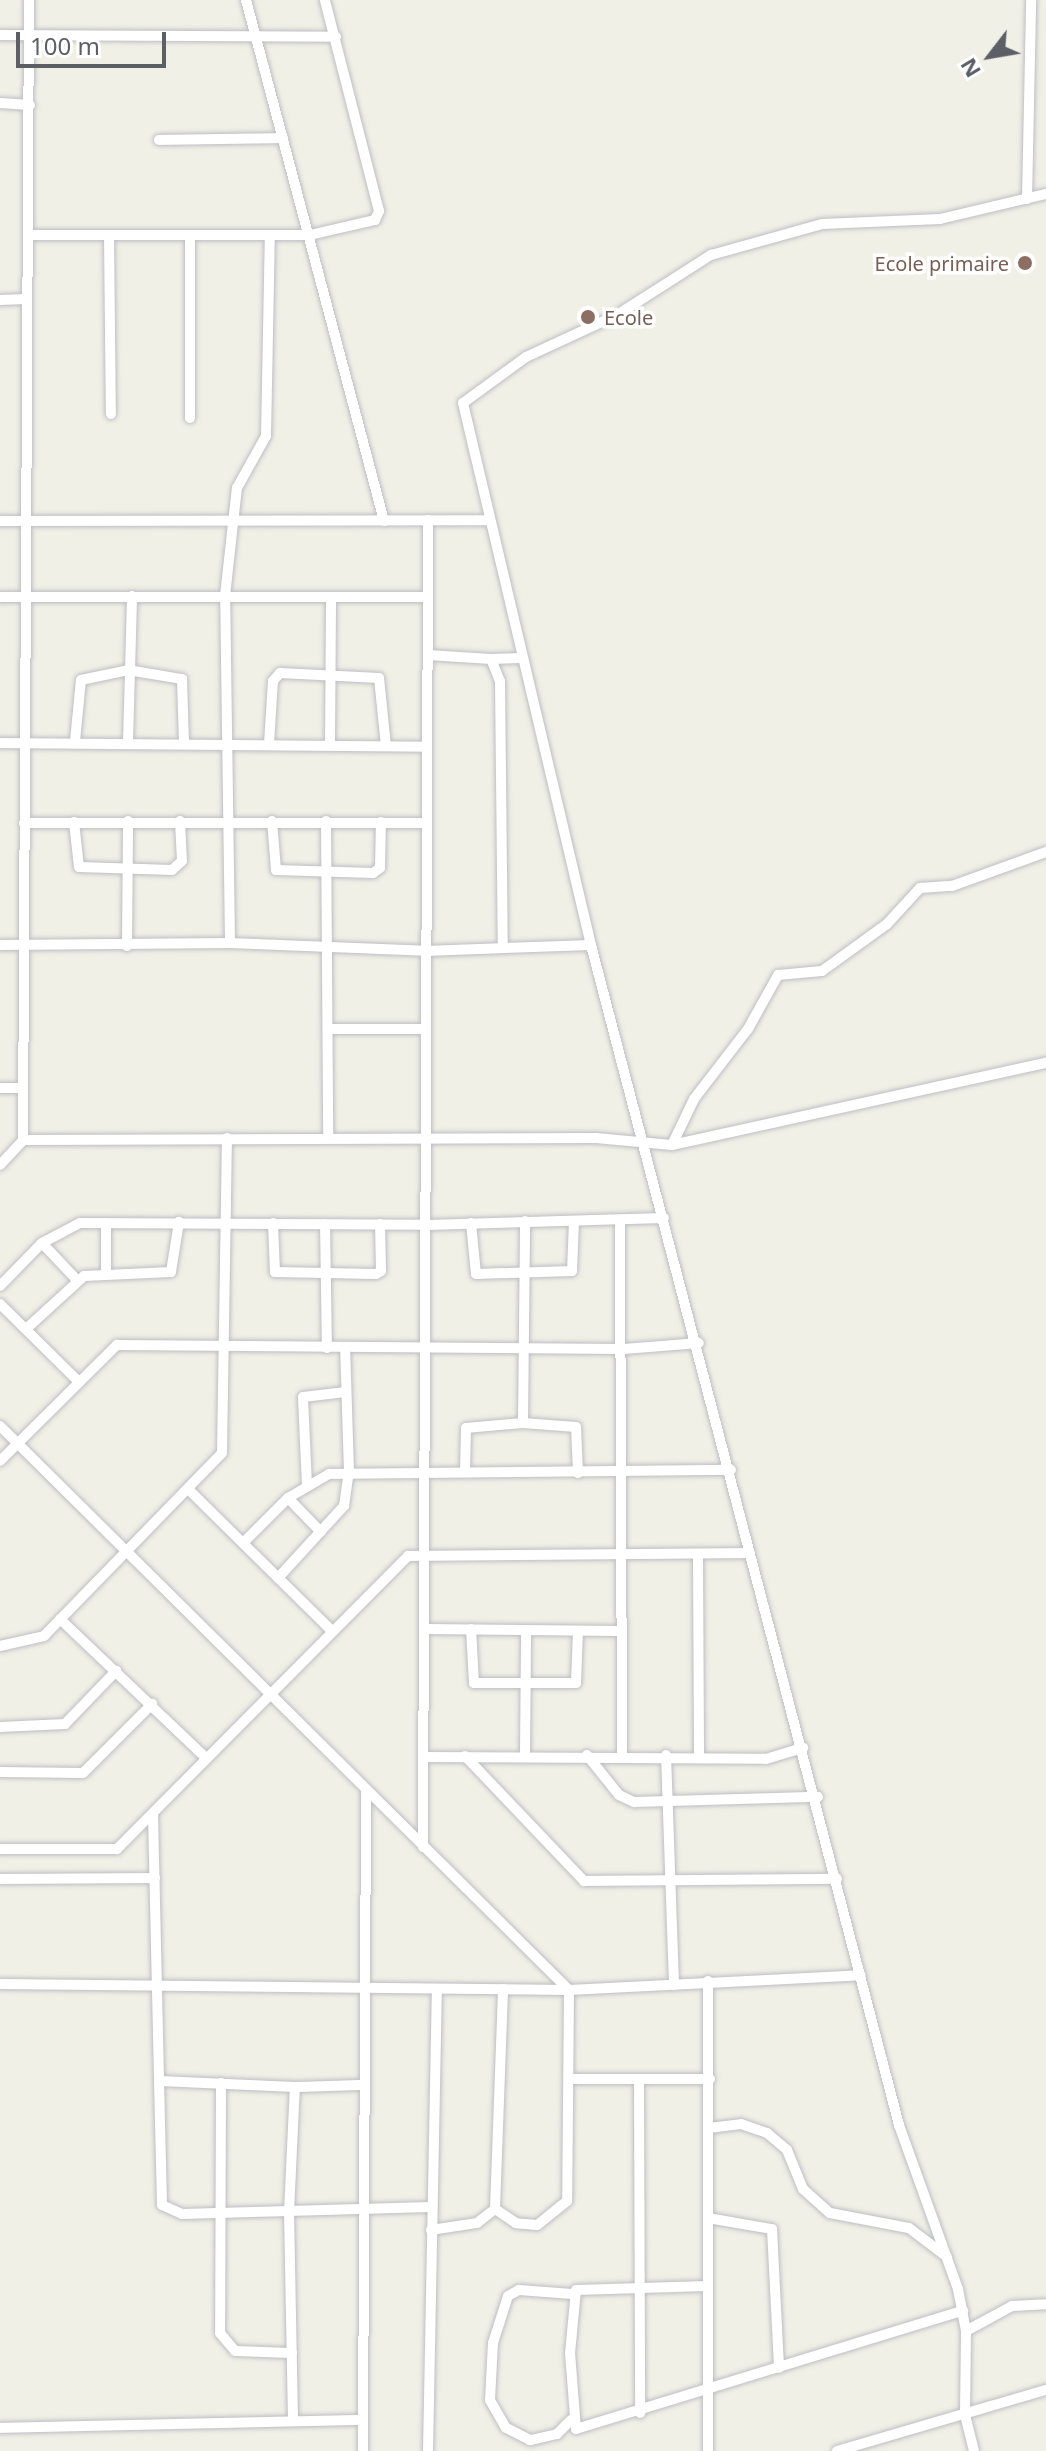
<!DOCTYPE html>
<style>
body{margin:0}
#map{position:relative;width:1046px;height:2451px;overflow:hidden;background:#f0f0e6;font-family:"Noto Sans",sans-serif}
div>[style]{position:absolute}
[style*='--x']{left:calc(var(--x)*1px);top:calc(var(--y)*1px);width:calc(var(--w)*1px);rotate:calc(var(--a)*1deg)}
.roads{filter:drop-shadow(0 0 2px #bdbec5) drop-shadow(0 0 2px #bdbec5)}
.minor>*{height:10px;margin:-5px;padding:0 5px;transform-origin:5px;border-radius:5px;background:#fff}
.dots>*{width:22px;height:22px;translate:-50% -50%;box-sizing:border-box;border:4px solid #fff;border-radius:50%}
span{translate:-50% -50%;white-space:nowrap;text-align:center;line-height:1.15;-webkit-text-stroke:7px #fff;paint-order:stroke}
.education-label{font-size:20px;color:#785e54}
.right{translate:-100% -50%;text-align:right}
.left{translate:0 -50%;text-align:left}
.north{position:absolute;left:950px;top:16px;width:80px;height:80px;-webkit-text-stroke:6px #fff;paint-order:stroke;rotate:239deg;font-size:22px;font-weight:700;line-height:32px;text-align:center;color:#5d5f67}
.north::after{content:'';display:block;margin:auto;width:28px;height:36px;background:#5d5f67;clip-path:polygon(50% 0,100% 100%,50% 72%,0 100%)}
.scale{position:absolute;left:16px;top:32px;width:150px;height:36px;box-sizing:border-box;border:4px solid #5d5f67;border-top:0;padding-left:10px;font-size:24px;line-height:28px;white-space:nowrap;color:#5d5f67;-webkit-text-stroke:6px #fff;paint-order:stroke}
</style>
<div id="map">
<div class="roads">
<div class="minor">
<i style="--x:246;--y:0;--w:539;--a:75.16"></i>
<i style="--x:0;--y:35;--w:336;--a:0.3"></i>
<i style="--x:0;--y:103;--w:30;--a:4"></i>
<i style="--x:159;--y:140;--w:124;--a:-0.9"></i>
<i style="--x:1027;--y:199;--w:199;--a:-88.8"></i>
<i style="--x:30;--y:235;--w:280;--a:0"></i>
<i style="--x:310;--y:235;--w:67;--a:-13"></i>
<i style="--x:375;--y:220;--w:10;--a:-66"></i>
<i style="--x:379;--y:211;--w:218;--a:-104.4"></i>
<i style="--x:109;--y:236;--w:178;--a:89.4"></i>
<i style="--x:0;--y:300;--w:26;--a:-2"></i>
<i style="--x:190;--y:418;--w:183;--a:-90"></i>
<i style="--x:0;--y:521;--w:487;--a:-0.1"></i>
<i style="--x:0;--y:597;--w:427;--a:0"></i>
<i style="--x:428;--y:655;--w:63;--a:3.6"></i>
<i style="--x:491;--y:659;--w:24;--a:68"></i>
<i style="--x:500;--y:681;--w:266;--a:89.4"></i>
<i style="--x:491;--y:659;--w:30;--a:-2"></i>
<i style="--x:75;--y:741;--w:61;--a:-84.4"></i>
<i style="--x:81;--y:680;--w:48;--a:-12"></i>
<i style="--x:128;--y:670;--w:55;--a:9.5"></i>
<i style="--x:182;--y:679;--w:64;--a:88.2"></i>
<i style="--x:128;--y:742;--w:146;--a:-88.4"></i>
<i style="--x:0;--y:743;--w:427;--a:0.5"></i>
<i style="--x:269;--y:744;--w:63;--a:-86.4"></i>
<i style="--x:273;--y:681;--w:11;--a:-49"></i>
<i style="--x:280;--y:673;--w:99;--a:2.9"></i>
<i style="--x:379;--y:678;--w:68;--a:84.1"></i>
<i style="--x:330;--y:746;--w:145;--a:-89.6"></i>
<i style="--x:272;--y:821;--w:49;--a:85.3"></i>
<i style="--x:276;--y:870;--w:97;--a:1.8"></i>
<i style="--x:373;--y:873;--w:9;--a:-36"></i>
<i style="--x:380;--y:868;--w:46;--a:-88.8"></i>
<i style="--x:326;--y:821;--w:317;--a:89.6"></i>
<i style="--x:74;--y:822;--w:45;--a:83.7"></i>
<i style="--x:79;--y:867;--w:93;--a:1.8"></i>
<i style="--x:172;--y:870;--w:13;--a:-42"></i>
<i style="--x:182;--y:861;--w:40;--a:-92.9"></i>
<i style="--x:24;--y:823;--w:400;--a:0"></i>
<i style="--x:230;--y:943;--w:347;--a:-90.8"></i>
<i style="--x:225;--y:596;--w:109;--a:-83.7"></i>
<i style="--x:237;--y:488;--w:60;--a:-60.9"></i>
<i style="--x:266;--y:436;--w:201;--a:-88.9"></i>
<i style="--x:0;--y:945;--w:230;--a:-0.5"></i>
<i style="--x:230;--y:943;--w:195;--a:2.3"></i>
<i style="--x:425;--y:951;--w:166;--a:-2.1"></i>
<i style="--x:127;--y:946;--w:125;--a:-89.5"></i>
<i style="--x:328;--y:1029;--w:95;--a:0"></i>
<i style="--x:0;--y:1088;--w:19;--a:0"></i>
<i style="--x:23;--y:1140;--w:573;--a:-0.2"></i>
<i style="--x:596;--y:1138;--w:76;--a:5.3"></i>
<i style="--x:672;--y:1145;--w:383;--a:-12.4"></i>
<i style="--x:672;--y:1145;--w:51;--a:-64.4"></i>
<i style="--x:694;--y:1099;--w:88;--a:-52.4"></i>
<i style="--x:748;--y:1029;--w:62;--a:-60.9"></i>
<i style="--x:778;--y:975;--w:44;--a:-5.2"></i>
<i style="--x:822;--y:971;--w:80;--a:-35.9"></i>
<i style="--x:887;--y:924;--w:49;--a:-47.5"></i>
<i style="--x:920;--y:888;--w:32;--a:-4"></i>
<i style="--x:952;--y:886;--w:100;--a:-19.9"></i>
<i style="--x:0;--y:1165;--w:34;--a:-47"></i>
<i style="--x:23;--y:1140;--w:1140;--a:-89.7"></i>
<i style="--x:106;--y:1223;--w:49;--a:90"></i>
<i style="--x:273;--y:1223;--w:49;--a:87.7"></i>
<i style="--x:275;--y:1272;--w:101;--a:1.1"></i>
<i style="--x:376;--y:1274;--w:6;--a:-31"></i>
<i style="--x:381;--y:1271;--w:47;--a:-91.2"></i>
<i style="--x:471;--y:1223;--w:51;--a:84.4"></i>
<i style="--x:476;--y:1274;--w:96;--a:-1.8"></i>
<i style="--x:572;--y:1271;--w:49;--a:-87.7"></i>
<i style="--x:325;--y:1224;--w:124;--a:89.1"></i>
<i style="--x:620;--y:1224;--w:530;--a:89.78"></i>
<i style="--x:42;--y:1243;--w:50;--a:46.6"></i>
<i style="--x:0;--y:1286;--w:60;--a:-45.7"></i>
<i style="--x:42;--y:1243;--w:43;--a:-27.8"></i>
<i style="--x:80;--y:1223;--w:347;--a:0.3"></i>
<i style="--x:427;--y:1225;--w:237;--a:-1.7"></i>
<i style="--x:0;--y:1304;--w:111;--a:44.6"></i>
<i style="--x:26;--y:1329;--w:79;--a:-42.4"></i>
<i style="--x:84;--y:1276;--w:87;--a:-2.6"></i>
<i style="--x:171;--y:1272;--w:51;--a:-80.9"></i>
<i style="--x:523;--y:1423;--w:202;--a:-89.4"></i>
<i style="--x:0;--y:1426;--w:801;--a:44.75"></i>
<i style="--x:569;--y:1990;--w:211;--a:90.5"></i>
<i style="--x:567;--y:2201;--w:38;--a:141"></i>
<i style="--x:537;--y:2225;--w:21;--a:-175"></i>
<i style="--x:516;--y:2223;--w:25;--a:-146"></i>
<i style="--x:0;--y:1461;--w:165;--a:-44.8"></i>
<i style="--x:117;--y:1345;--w:507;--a:0.45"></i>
<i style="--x:624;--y:1349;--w:75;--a:-4.6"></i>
<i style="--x:465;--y:1472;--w:44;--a:-88.7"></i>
<i style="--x:466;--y:1428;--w:57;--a:-5"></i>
<i style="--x:523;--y:1423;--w:53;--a:4.3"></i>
<i style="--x:576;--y:1427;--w:46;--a:87.5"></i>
<i style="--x:307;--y:1486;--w:89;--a:-92.6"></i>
<i style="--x:303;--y:1397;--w:43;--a:-6.6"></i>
<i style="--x:188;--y:1489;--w:201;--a:44.6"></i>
<i style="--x:288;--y:1498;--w:47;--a:45.9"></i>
<i style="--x:243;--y:1543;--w:64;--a:-45"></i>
<i style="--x:288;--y:1498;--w:48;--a:-30.3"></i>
<i style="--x:329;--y:1474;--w:402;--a:-0.6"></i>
<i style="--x:698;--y:1557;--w:199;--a:89.7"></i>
<i style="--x:278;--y:1578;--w:98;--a:-47.5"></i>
<i style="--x:344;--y:1506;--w:34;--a:-82"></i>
<i style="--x:349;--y:1472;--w:124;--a:-91.8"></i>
<i style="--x:60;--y:1619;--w:200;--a:43.6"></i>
<i style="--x:425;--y:1629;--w:194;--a:0.6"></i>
<i style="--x:471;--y:1629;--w:54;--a:86.8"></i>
<i style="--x:474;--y:1683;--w:102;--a:0"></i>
<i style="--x:576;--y:1683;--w:52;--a:-87.8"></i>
<i style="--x:0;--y:1646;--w:45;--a:-12.8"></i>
<i style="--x:44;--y:1636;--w:255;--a:-45.8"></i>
<i style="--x:222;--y:1453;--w:315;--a:-89.1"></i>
<i style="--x:0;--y:1727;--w:65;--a:-2.6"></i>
<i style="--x:65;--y:1724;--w:74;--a:-46.1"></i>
<i style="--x:525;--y:1755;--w:124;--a:-89.5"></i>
<i style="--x:587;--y:1755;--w:51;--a:51.3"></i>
<i style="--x:619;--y:1795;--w:17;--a:25"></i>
<i style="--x:634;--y:1802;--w:184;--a:-1.6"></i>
<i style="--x:666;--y:1755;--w:230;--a:88"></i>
<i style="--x:465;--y:1756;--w:173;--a:46.4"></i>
<i style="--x:584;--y:1881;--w:253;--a:-0.5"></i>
<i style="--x:424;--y:1757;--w:342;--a:0.3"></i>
<i style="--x:766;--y:1759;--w:39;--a:-17"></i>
<i style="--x:0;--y:1772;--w:83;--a:0.7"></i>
<i style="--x:83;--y:1773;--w:98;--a:-45"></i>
<i style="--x:153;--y:1814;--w:267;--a:88.7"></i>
<i style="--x:423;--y:1847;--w:1327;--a:-89.78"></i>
<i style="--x:0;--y:1849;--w:117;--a:0"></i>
<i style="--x:117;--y:1849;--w:413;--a:-45.2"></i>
<i style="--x:408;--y:1556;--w:342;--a:-0.5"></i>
<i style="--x:0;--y:1879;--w:155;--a:-0.4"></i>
<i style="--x:0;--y:1984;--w:569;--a:0.6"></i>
<i style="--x:569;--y:1990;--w:292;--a:-2.9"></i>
<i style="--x:572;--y:2079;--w:138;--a:0"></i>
<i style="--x:639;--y:2080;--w:333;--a:89.8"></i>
<i style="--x:221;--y:2083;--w:250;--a:90.2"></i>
<i style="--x:220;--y:2333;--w:23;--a:50"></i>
<i style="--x:235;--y:2351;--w:57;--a:2"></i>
<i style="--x:295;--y:2087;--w:136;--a:-177.5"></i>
<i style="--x:159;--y:2081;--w:124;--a:88.6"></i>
<i style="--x:162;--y:2205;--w:22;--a:24"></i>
<i style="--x:182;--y:2214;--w:248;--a:-1.6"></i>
<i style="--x:709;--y:2128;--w:32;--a:-7"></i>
<i style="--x:741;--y:2124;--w:28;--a:19"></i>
<i style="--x:767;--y:2133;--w:26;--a:40"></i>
<i style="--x:787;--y:2150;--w:42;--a:67.7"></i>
<i style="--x:803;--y:2189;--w:36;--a:42"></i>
<i style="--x:830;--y:2213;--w:80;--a:10.8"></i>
<i style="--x:909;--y:2228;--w:48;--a:37.3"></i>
<i style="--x:708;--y:2218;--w:65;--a:9.8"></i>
<i style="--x:772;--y:2229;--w:139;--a:87.1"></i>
<i style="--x:431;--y:2230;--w:47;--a:-8.7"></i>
<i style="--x:477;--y:2223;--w:23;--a:-38"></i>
<i style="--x:495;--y:2209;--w:220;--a:-87.9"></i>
<i style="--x:707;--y:2286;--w:131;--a:178.3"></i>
<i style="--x:576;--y:2290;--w:63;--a:95.4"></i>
<i style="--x:570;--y:2353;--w:76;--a:85.5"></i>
<i style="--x:576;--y:2429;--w:405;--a:-17"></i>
<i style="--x:966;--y:2331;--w:52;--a:-28.5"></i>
<i style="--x:1012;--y:2306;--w:34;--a:-3"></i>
<i style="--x:293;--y:2420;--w:208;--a:-91.1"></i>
<i style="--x:289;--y:2212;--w:125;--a:-87.3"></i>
<i style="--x:295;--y:2087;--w:67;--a:-1.7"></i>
<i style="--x:571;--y:2420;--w:20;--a:135"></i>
<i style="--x:557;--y:2434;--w:28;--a:167"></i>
<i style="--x:530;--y:2440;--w:27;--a:-153"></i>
<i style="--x:506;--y:2428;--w:32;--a:-120"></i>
<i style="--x:490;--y:2400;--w:57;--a:-87"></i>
<i style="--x:493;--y:2343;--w:49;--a:-72.3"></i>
<i style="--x:508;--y:2296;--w:13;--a:-29"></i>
<i style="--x:519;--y:2290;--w:53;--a:4.3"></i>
<i style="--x:0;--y:2428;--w:362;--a:-1.3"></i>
<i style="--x:363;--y:2451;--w:660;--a:-89.74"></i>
<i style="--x:428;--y:2451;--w:461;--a:-88.9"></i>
<i style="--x:708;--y:2451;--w:470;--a:-90"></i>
<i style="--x:837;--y:2451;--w:218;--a:-16.3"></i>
<i style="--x:974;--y:2451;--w:38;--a:-104"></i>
<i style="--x:965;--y:2414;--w:83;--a:-89.3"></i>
<i style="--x:966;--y:2331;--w:43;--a:-100.8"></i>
<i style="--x:958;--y:2289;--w:174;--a:-109.8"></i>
<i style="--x:899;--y:2125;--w:1220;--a:-104.63"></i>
<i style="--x:591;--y:945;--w:557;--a:-103.29"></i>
<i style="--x:463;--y:403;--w:78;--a:-36.1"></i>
<i style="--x:526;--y:357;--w:100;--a:-24.8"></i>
<i style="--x:617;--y:315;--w:112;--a:-32.6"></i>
<i style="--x:711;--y:255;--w:115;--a:-15.6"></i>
<i style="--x:822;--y:224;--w:118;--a:-2.4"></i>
<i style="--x:940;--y:219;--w:109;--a:-13.3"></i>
</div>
</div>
<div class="dots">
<i style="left:1025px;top:263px;background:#8d6e63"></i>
<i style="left:588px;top:317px;background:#8d6e63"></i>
</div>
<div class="education-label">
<span class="right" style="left:1009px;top:263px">Ecole primaire</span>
<span class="left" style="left:604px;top:317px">Ecole</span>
</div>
<div class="north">N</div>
<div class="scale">100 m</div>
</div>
